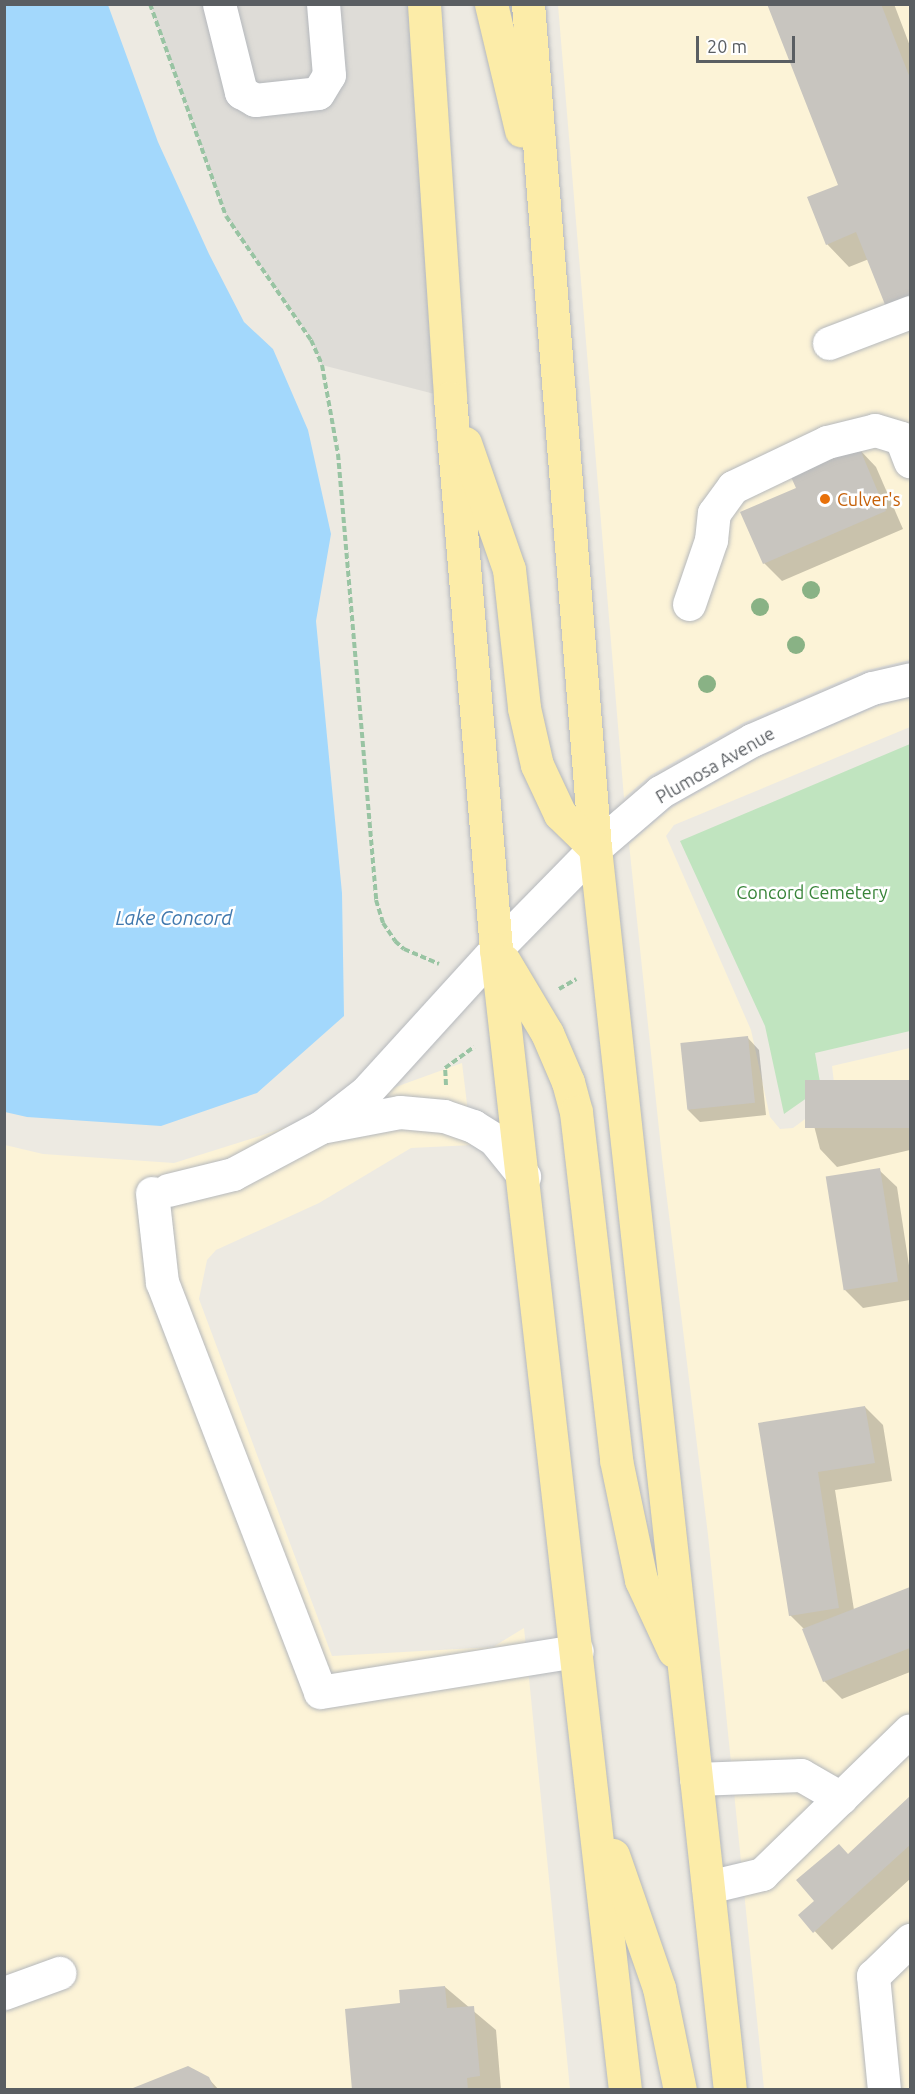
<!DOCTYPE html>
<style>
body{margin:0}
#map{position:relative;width:915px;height:2094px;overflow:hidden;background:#edeae2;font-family:Ubuntu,sans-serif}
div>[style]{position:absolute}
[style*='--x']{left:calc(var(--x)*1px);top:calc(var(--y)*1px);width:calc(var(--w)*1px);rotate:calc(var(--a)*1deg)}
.commercial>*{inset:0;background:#fcf3d7}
.industrial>*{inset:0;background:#dedcd7}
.green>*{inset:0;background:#c0e4bf}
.water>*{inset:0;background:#a3d8fc}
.shadow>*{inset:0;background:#0003}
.building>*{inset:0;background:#c8c5bf;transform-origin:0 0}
.path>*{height:4px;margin-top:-2px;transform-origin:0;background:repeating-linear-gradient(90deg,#99c4a3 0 6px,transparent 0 9px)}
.roads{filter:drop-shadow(0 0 2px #b5b8bc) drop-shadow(0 0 2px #b5b8bc)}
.minor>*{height:33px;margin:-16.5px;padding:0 16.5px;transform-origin:16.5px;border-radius:16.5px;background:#fff}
.major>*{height:33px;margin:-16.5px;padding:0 16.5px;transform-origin:16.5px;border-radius:16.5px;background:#fceca8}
.trees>*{width:18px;height:18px;margin:-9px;border-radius:50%;background:#89b285}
.dots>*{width:16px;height:16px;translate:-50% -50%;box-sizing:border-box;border:3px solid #fff;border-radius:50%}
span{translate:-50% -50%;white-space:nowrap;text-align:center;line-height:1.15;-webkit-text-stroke:5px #fff;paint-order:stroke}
.food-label{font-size:18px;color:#c56008}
.left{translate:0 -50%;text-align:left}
.street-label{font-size:18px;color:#5a5e62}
.park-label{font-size:18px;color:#388439}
.water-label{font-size:20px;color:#4179ae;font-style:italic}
.frame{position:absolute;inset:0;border:6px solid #5a5e62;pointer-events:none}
.scale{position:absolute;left:696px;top:36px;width:99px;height:27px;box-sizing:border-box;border:3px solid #5a5e62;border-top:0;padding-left:8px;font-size:18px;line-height:21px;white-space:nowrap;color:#5a5e62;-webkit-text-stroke:4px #fff;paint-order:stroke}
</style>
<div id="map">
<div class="commercial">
<i style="clip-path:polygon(558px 5px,910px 5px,910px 660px,864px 671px,743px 723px,651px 775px,624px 798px)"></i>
<i style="clip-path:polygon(910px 698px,910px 727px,674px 825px,666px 836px,751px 1030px,770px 1117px,780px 1129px,793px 1128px,832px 1099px,835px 1091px,832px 1066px,910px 1048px,910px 2089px,764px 2089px,708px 1535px,662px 1158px,629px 844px,671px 808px,760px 757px,878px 706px)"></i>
<i style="clip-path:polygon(462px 1063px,472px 1145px,411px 1148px,319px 1203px,216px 1250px,207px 1260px,199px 1299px,332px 1656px,493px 1647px,524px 1628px,570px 2089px,5px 2090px,5px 1145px,43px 1154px,174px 1163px,260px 1136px)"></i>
</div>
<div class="industrial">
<i style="clip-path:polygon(150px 5px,424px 5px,450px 398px,322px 365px,311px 339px,226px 216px)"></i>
</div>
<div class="green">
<i style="clip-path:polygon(910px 744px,910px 1031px,815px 1053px,821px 1088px,784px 1114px,765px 1026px,680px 841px)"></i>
</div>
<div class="water">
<i style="clip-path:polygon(5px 4px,108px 5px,158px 142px,209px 254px,244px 322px,273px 349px,308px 430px,331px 534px,316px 621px,342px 893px,344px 1016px,257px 1093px,161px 1126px,27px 1117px,5px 1112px)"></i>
</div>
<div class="shadow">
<i style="clip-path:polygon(768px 4px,894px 4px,910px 46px,910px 329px,869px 259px,849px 267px,827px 244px,840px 186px)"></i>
<i style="clip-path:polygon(859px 449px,876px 467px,903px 529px,782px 581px,764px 563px,798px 488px)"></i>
<i style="clip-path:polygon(747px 1037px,759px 1050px,766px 1115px,700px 1122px,688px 1110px)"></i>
<i style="clip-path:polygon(910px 1082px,910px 1150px,837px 1167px,820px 1149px,809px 1106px)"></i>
<i style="clip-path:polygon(879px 1170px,897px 1187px,910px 1272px,910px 1300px,863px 1308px,845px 1290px)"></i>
<i style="clip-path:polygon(865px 1407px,883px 1425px,892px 1481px,835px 1490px,854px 1610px,910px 1588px,910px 1672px,842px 1699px,824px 1681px,804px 1629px,790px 1615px,760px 1424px)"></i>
<i style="clip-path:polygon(910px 1798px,910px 1879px,832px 1950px,800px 1915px,816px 1901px,849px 1856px)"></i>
<i style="clip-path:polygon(445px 1987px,496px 2030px,501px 2090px,353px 2090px,402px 2005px)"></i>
<i style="clip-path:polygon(208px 2078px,219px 2090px,131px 2090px)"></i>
</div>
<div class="building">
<i style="clip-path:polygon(767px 4px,881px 4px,910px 78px,910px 298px,886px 307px,856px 232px,826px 245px,807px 197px,838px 185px)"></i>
<i style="clip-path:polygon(859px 447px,886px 511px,763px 564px,740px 512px,796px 488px,791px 477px)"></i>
<i style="left:748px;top:1036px;width:67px;height:68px;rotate:84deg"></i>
<i style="left:910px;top:1080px;width:48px;height:105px;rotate:90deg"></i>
<i style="left:880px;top:1168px;width:115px;height:55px;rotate:81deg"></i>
<i style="clip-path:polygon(865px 1406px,875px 1463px,818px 1472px,839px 1608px,789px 1616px,758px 1423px)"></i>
<i style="clip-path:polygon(910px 1587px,910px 1648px,823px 1682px,802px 1629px)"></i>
<i style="clip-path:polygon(910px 1796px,910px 1845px,813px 1933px,798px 1915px,814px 1901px,796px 1880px,839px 1844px,848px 1854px)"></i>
<i style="clip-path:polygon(445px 1986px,447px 2008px,474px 2006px,480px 2076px,467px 2078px,468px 2090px,352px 2090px,345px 2009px,400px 2003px,399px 1990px)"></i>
<i style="clip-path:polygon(188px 2066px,209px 2077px,215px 2090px,128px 2090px)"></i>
</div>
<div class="path">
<i style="--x:150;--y:4;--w:225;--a:70.3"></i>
<i style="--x:226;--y:216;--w:150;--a:55.6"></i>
<i style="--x:311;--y:340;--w:27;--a:66"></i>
<i style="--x:322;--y:365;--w:90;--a:79.8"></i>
<i style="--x:338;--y:454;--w:448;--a:85.1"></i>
<i style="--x:376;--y:900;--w:24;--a:73"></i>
<i style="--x:383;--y:923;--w:22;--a:56"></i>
<i style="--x:395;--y:941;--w:12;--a:42"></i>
<i style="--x:404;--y:949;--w:38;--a:23"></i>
<i style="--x:559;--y:989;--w:20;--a:-30"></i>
<i style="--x:446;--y:1085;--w:17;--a:-93"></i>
<i style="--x:445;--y:1068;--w:36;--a:-36"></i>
</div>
<div class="roads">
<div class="minor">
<i style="--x:219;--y:4;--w:91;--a:76"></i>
<i style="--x:241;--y:92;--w:16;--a:30"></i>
<i style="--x:255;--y:100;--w:63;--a:-6.3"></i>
<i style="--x:318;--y:93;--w:21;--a:-59"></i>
<i style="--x:329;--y:75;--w:71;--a:-94.8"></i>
<i style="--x:829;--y:343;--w:87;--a:-20.9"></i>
<i style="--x:689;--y:604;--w:68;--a:-71"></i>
<i style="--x:711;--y:540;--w:27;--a:-84"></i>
<i style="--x:714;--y:513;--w:32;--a:-54"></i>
<i style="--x:733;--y:487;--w:104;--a:-25.6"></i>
<i style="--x:827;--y:442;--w:49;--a:-14"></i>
<i style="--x:875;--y:430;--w:27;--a:17"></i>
<i style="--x:901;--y:438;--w:25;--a:69"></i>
<i style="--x:326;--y:1126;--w:75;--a:-10.7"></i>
<i style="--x:400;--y:1112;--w:44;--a:5.2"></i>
<i style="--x:444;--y:1116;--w:31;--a:19"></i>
<i style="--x:473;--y:1126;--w:25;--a:32"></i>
<i style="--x:494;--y:1139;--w:48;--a:51"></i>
<i style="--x:168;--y:1190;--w:67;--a:-13.8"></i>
<i style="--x:233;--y:1174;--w:100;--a:-28.1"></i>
<i style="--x:321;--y:1127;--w:57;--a:-37.9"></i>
<i style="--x:366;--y:1092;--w:193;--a:-47.7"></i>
<i style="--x:496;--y:949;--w:141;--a:-45.6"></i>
<i style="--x:595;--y:848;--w:86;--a:-40.7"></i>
<i style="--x:660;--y:792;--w:106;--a:-29.5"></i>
<i style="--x:752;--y:740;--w:131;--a:-23.4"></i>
<i style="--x:872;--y:688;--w:39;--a:-13"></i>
<i style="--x:152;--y:1193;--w:90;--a:83.6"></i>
<i style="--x:162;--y:1282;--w:439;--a:68.9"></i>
<i style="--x:320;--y:1692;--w:260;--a:-9.1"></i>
<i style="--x:696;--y:1779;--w:105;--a:-2.2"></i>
<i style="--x:801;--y:1775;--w:46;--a:29.9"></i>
<i style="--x:708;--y:1887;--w:56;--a:-13.5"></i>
<i style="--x:762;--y:1874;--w:206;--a:-44.2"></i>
<i style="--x:4;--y:1993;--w:59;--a:-20"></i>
<i style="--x:884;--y:2090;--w:115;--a:-95.5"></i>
<i style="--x:873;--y:1976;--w:52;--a:-44.2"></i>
</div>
<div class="major">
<i style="--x:424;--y:4;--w:395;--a:86.2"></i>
<i style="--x:450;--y:398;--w:553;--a:85.23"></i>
<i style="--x:496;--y:949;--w:1148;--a:83.55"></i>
<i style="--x:491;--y:4;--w:130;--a:76.6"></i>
<i style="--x:528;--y:4;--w:847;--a:85.46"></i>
<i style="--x:595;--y:848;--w:1249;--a:83.8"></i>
<i style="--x:465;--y:443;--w:133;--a:70.8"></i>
<i style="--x:509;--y:569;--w:140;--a:83.8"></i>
<i style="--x:524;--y:708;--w:58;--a:77.2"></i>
<i style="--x:537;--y:765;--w:54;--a:64.9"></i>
<i style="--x:560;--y:814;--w:49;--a:44.2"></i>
<i style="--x:504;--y:961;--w:84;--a:59.2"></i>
<i style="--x:547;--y:1033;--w:53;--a:66.8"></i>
<i style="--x:568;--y:1082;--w:31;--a:75"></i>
<i style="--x:576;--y:1112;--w:350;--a:83.4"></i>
<i style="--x:616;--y:1460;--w:123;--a:78.2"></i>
<i style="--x:641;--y:1580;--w:78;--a:65.1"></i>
<i style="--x:613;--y:1855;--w:141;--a:70.9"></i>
<i style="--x:659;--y:1988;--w:104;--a:78.4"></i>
</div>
</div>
<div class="trees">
<i style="left:811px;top:590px"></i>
<i style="left:760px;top:607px"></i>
<i style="left:796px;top:645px"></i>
<i style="left:707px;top:684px"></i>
</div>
<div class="dots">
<i style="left:825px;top:499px;background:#e8710a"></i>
</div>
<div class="food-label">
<span class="left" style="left:837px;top:499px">Culver's</span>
</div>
<div class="street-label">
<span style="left:715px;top:765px;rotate:-30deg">Plumosa Avenue</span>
</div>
<div class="park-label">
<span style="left:812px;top:892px">Concord Cemetery</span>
</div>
<div class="water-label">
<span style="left:174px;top:917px">Lake Concord</span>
</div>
<div class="frame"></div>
<div class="scale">20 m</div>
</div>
